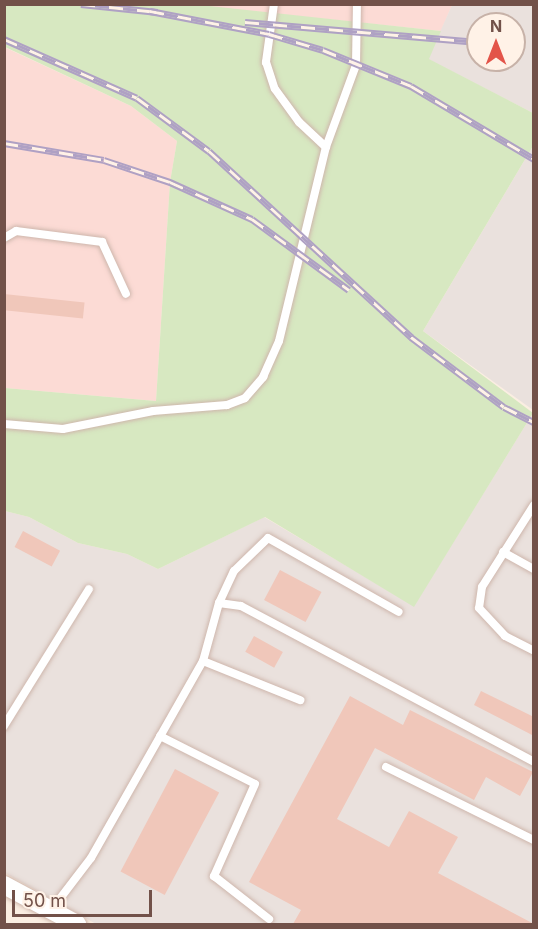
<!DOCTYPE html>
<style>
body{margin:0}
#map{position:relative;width:538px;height:929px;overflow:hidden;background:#fbeee2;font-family:Inter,sans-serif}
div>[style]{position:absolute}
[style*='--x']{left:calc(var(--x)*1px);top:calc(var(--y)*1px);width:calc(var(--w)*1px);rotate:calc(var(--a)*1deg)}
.commercial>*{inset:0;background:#fcdbd5}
.industrial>*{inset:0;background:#eae1dd}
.green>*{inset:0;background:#d7e8c1}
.building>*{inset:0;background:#f0c7ba;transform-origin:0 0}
.roads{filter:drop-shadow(0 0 2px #ceb6ac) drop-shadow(0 0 2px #ceb6ac)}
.service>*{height:8px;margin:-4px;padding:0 4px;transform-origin:4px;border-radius:4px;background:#fff}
.tertiary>*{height:18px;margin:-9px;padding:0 9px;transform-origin:9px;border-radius:9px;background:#fff}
.rail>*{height:7px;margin-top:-3.5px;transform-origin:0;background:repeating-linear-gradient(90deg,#fff2e7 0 14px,#afa1c4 0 28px);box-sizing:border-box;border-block:2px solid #afa1c4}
span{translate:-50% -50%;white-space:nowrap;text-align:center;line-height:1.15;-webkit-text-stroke:5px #fff2e7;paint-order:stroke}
.frame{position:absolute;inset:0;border:6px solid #725149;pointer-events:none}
.north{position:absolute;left:466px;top:12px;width:60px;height:60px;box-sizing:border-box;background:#fff2e7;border:2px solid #c7b2a8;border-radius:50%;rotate:0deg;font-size:16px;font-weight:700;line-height:24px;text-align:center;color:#725149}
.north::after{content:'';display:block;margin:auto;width:21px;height:27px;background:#e35449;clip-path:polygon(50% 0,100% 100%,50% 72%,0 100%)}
.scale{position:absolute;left:12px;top:890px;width:140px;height:27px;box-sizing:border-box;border:3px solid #725149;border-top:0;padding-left:8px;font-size:18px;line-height:21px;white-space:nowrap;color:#725149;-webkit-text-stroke:4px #fff2e7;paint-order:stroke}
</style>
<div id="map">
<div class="commercial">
<i style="clip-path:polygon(191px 5px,452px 5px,441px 31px)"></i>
<i style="clip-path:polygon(4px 47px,131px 106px,177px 141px,170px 182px,156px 401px,5px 388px)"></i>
</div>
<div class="industrial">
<i style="clip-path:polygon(evenodd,452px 5px,533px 5px,533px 113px,428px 59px,452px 5px,478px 24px,514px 24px,514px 60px,478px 60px,478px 24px)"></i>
<i style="clip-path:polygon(533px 146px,533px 410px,423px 331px)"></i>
<i style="clip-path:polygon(533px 413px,533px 924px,96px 924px,5px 873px,5px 511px,29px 517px,78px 543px,127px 554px,158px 569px,264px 517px,414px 606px)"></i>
</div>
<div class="green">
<i style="clip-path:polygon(5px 4px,191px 4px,441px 31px,429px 59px,533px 113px,533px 146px,423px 331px,533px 413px,414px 607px,265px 517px,158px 569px,127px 554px,78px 543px,29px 517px,5px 511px,5px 388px,156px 401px,170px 182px,177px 141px,131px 106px,5px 47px)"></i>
</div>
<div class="building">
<i style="left:4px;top:294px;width:81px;height:16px;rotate:6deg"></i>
<i style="left:23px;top:531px;width:42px;height:18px;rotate:28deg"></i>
<i style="left:280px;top:570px;width:47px;height:34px;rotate:28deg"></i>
<i style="left:254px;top:636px;width:33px;height:18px;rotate:29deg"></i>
<i style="clip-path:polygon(481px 691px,534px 717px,534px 736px,474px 705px)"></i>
<i style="clip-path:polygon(350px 696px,403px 725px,410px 710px,533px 772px,520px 796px,486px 777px,474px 800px,375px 748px,337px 819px,389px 847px,409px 811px,458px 837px,438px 873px,534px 924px,293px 924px,301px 910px,249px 882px)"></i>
<i style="left:175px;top:769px;width:50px;height:116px;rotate:28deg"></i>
</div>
<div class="roads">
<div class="service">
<i style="--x:274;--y:4;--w:59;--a:97.9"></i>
<i style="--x:266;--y:62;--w:28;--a:72"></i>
<i style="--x:275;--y:89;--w:41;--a:54"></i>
<i style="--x:299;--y:122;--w:37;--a:43"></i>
<i style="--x:4;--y:238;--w:14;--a:-30"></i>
<i style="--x:16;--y:231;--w:87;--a:7.3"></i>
<i style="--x:102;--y:242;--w:57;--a:65.2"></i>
<i style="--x:4;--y:424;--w:59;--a:4.8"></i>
<i style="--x:63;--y:429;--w:92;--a:-11.3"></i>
<i style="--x:153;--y:411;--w:74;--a:-4.6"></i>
<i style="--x:227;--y:405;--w:19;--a:-21"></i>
<i style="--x:245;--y:398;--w:28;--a:-49"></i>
<i style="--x:263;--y:377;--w:39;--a:-66"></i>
<i style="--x:279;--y:341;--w:200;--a:-76.4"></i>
<i style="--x:326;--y:147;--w:87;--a:-69.9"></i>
<i style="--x:356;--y:65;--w:61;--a:-89.1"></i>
<i style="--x:534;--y:505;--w:97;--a:122.4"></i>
<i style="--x:482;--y:587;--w:21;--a:98"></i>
<i style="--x:479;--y:608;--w:38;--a:47"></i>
<i style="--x:505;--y:636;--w:33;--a:27"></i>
<i style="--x:503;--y:552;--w:35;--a:29"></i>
<i style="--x:219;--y:603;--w:22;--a:8"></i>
<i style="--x:241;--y:606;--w:332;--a:28"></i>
<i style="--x:203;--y:661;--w:105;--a:21.9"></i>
<i style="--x:4;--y:726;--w:161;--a:-58.2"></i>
<i style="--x:160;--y:736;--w:106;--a:26.8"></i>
<i style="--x:255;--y:784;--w:101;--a:114"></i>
<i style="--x:214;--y:876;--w:70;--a:38"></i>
<i style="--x:386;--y:767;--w:165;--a:26.3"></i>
<i style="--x:52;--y:909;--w:64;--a:-52.6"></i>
<i style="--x:91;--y:858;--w:227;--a:-60.4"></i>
<i style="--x:203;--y:661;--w:60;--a:-74.6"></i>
<i style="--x:219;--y:603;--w:35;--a:-65"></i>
<i style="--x:234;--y:571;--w:47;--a:-44.1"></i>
<i style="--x:268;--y:538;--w:150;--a:29.5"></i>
</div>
<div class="tertiary">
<i style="--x:4;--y:885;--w:83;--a:28.1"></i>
</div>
</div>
<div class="rail">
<i style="--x:81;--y:4;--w:77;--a:5.9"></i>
<i style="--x:150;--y:11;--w:121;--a:10.9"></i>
<i style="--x:269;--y:34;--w:56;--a:16.5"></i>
<i style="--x:323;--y:50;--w:95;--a:22.2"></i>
<i style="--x:411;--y:86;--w:143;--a:30.7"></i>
<i style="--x:245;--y:22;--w:234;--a:4.9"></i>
<i style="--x:4;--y:39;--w:145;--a:23.9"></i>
<i style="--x:137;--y:98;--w:89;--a:36.4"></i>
<i style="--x:209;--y:151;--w:275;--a:42.6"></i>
<i style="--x:411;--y:337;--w:116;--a:37"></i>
<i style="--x:504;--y:407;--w:34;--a:27"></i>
<i style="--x:514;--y:45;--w:9;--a:6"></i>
<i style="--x:4;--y:143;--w:101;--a:9.6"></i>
<i style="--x:104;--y:160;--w:70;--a:18.4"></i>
<i style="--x:170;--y:182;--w:90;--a:24.3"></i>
<i style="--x:252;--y:219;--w:120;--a:36.2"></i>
</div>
<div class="frame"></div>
<div class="north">N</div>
<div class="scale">50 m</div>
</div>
